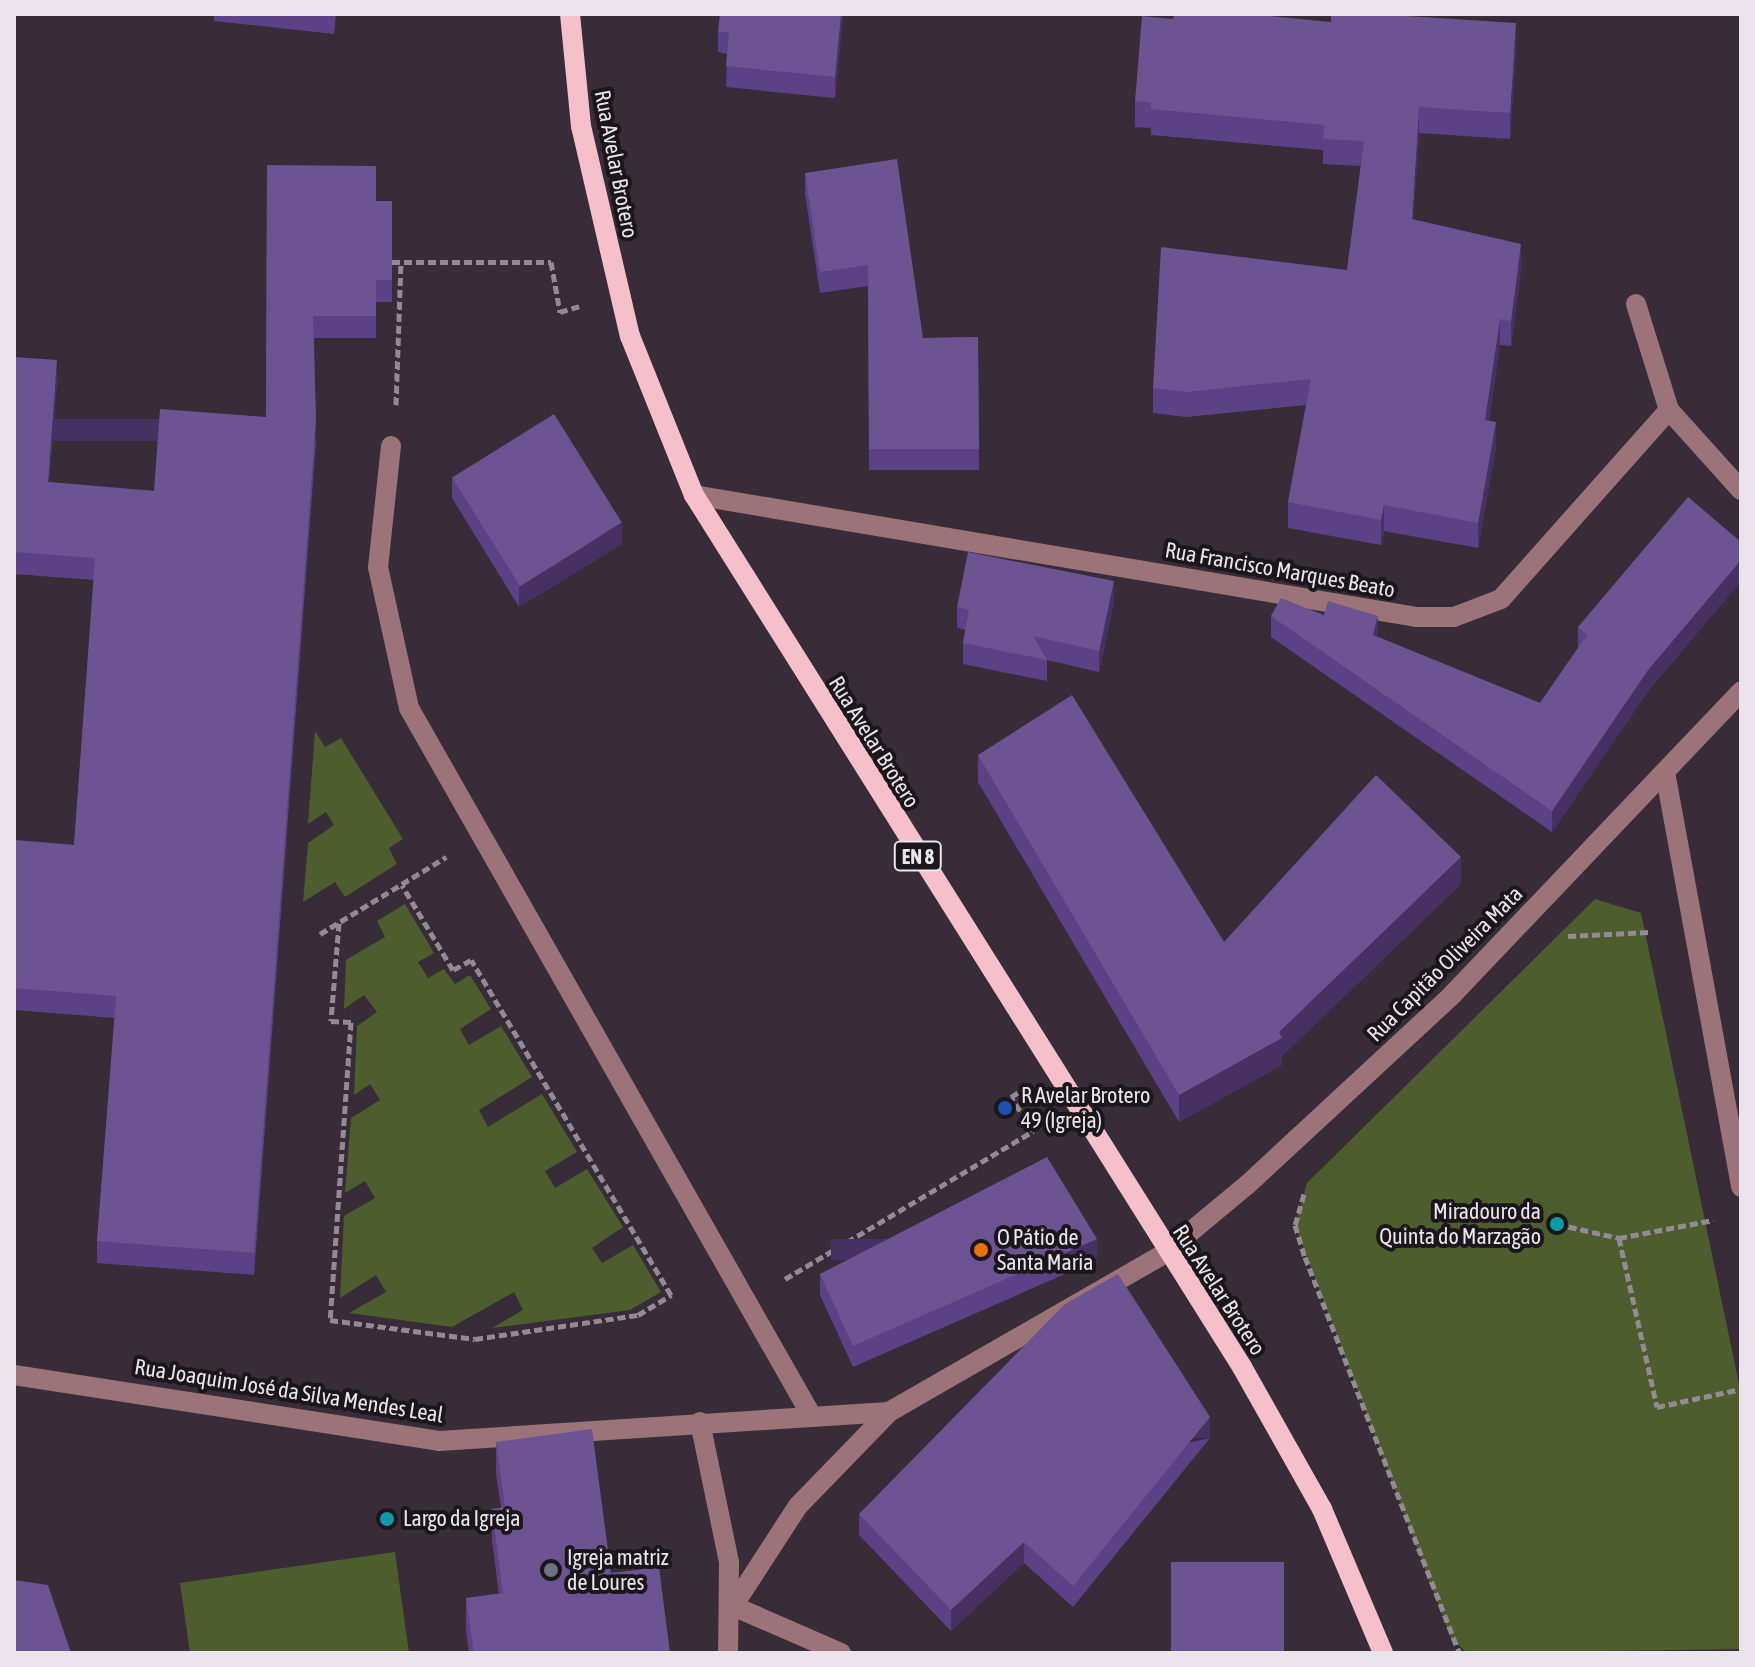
<!DOCTYPE html>
<meta charset="utf-8">
<style>
body{margin:0}
#map{position:relative;width:1755px;height:1667px;overflow:hidden;background:#372c38;font-family:"Asap Condensed",sans-serif}
div>[style]{position:absolute}
[style*='--x']{left:calc(var(--x)*1px);top:calc(var(--y)*1px);width:calc(var(--w)*1px);rotate:calc(var(--a)*1deg)}
.green>*{inset:0;background:#4d5d2d}
.path>*{height:5px;margin-top:-2.5px;transform-origin:0;background:repeating-linear-gradient(90deg,#938a94 0 8px,transparent 0 12px)}
.minor>*{height:20px;margin:-10px;padding:0 10px;transform-origin:10px;border-radius:10px;background:#9d737a}
.major>*{height:20px;margin:-10px;padding:0 10px;transform-origin:10px;border-radius:10px;background:#f5c0c9}
.wall>*{inset:0;background:#5d4187}
.shaded-wall>*{inset:0;background:#473163;transform-origin:0 0}
.building>*{inset:0;background:#6c5392;transform-origin:0 0}
.dots>*{width:22px;height:22px;translate:-50% -50%;box-sizing:border-box;border:4px solid #1b161b;border-radius:50%}
span{translate:-50% -50%;white-space:nowrap;text-align:center;line-height:1.15;-webkit-text-stroke:8px #1b161b;paint-order:stroke}
.shield-label span{padding:2px 6px;background:#1b161b;border:2px solid;border-radius:6px;-webkit-text-stroke-width:0}
.shield-label{font-size:20px;color:#ece4ec;font-weight:700}
.street-label{font-size:22px;color:#ece4ec}
.poi-label{font-size:22px;color:#ece4ec}
.left{translate:0 -50%;text-align:left}
.right{translate:-100% -50%;text-align:right}
.frame{position:absolute;inset:0;border:16px solid #ece4ec;pointer-events:none}
</style>
<div id="map">
<div class="green">
<i style="clip-path:polygon(315px 731px,325px 747px,341px 738px,403px 839px,389px 848px,397px 864px,345px 897px,335px 882px,303px 902px,308px 843px,334px 825px,326px 812px,308px 824px)"></i>
<i style="clip-path:polygon(1595px 899px,1641px 913px,1740px 1389px,1741px 1649px,1467px 1653px,1451px 1638px,1295px 1225px,1307px 1183px)"></i>
<i style="clip-path:polygon(405px 904px,434px 953px,418px 962px,428px 978px,444px 969px,455px 984px,470px 975px,491px 1009px,460px 1029px,469px 1045px,501px 1026px,532px 1077px,479px 1110px,488px 1127px,542px 1094px,577px 1152px,545px 1171px,555px 1188px,587px 1169px,623px 1227px,592px 1248px,602px 1263px,633px 1245px,661px 1292px,630px 1310px,492px 1328px,523px 1310px,514px 1292px,452px 1327px,349px 1313px,386px 1292px,376px 1275px,340px 1298px,344px 1216px,375px 1198px,365px 1181px,345px 1193px,351px 1118px,380px 1100px,370px 1084px,354px 1095px,357px 1026px,377px 1012px,364px 995px,344px 1009px,346px 960px,385px 937px,377px 921px)"></i>
<i style="clip-path:polygon(395px 1552px,409px 1653px,190px 1653px,180px 1583px)"></i>
</div>
<div class="path">
<i style="--x:392;--y:262;--w:159;--a:0"></i>
<i style="--x:551;--y:262;--w:51;--a:79.8"></i>
<i style="--x:560;--y:312;--w:21;--a:-17"></i>
<i style="--x:396;--y:405;--w:143;--a:-88"></i>
<i style="--x:339;--y:923;--w:98;--a:94.7"></i>
<i style="--x:331;--y:1021;--w:20;--a:3"></i>
<i style="--x:351;--y:1022;--w:299;--a:94"></i>
<i style="--x:330;--y:1320;--w:146;--a:7.5"></i>
<i style="--x:475;--y:1339;--w:165;--a:-8.4"></i>
<i style="--x:638;--y:1315;--w:39;--a:-31"></i>
<i style="--x:671;--y:1295;--w:390;--a:-120.8"></i>
<i style="--x:471;--y:960;--w:21;--a:151"></i>
<i style="--x:453;--y:970;--w:99;--a:-121"></i>
<i style="--x:320;--y:934;--w:148;--a:-31.4"></i>
<i style="--x:1568;--y:936;--w:82;--a:-2.8"></i>
<i style="--x:1304;--y:1194;--w:32;--a:106"></i>
<i style="--x:1295;--y:1225;--w:34;--a:73"></i>
<i style="--x:1305;--y:1257;--w:425;--a:68.7"></i>
<i style="--x:1557;--y:1224;--w:64;--a:12.7"></i>
<i style="--x:1619;--y:1238;--w:96;--a:-10.8"></i>
<i style="--x:1619;--y:1238;--w:173;--a:77.3"></i>
<i style="--x:1657;--y:1407;--w:86;--a:-12.1"></i>
<i style="--x:785;--y:1279;--w:289;--a:-30.8"></i>
<i style="--x:1033;--y:1131;--w:40;--a:-122.9"></i>
<i style="--x:1011;--y:1097;--w:9;--a:-32"></i>
</div>
<div class="minor">
<i style="--x:1636;--y:304;--w:111;--a:72.7"></i>
<i style="--x:391;--y:446;--w:122;--a:96.1"></i>
<i style="--x:378;--y:567;--w:144;--a:77.6"></i>
<i style="--x:409;--y:708;--w:811;--a:60.37"></i>
<i style="--x:694;--y:495;--w:732;--a:9.59"></i>
<i style="--x:1416;--y:617;--w:38;--a:0"></i>
<i style="--x:1454;--y:617;--w:50;--a:-21"></i>
<i style="--x:1501;--y:599;--w:253;--a:-48.4"></i>
<i style="--x:1669;--y:410;--w:108;--a:48"></i>
<i style="--x:1665;--y:772;--w:422;--a:79.6"></i>
<i style="--x:14;--y:1375;--w:430;--a:8.8"></i>
<i style="--x:439;--y:1441;--w:451;--a:-3.7"></i>
<i style="--x:889;--y:1412;--w:319;--a:-29.9"></i>
<i style="--x:1165;--y:1253;--w:107;--a:-39.7"></i>
<i style="--x:1247;--y:1185;--w:280;--a:-42.8"></i>
<i style="--x:1452;--y:995;--w:419;--a:-46.4"></i>
<i style="--x:700;--y:1422;--w:143;--a:78.3"></i>
<i style="--x:729;--y:1562;--w:91;--a:90.6"></i>
<i style="--x:733;--y:1606;--w:119;--a:-57"></i>
<i style="--x:798;--y:1506;--w:131;--a:-45.9"></i>
<i style="--x:733;--y:1606;--w:118;--a:23.5"></i>
</div>
<div class="major">
<i style="--x:570;--y:14;--w:113;--a:84.4"></i>
<i style="--x:581;--y:126;--w:216;--a:76.9"></i>
<i style="--x:630;--y:336;--w:171;--a:68.1"></i>
<i style="--x:694;--y:495;--w:1030;--a:57.85"></i>
<i style="--x:1242;--y:1367;--w:163;--a:60.6"></i>
<i style="--x:1322;--y:1509;--w:156;--a:67"></i>
</div>
<div class="wall">
<i style="clip-path:polygon(214px 14px,336px 14px,334px 34px,214px 21px)"></i>
<i style="clip-path:polygon(843px 14px,835px 98px,726px 87px,727px 54px,718px 52px,718px 31px)"></i>
<i style="clip-path:polygon(1516px 48px,1510px 139px,1419px 133px,1413px 220px,1521px 269px,1511px 346px,1500px 345px,1489px 420px,1496px 447px,1478px 548px,1384px 531px,1381px 545px,1288px 528px,1288px 502px,1306px 405px,1186px 417px,1153px 413px,1153px 388px,1347px 270px,1361px 166px,1323px 164px,1323px 150px,1151px 135px,1151px 128px,1135px 127px,1135px 101px)"></i>
<i style="clip-path:polygon(267px 165px,376px 201px,392px 201px,392px 302px,376px 302px,376px 338px,314px 338px,316px 441px,254px 1275px,97px 1263px,97px 1241px,115px 1018px,14px 1010px,14px 840px,74px 845px,94px 580px,14px 574px,14px 357px,57px 382px,49px 482px,154px 491px,266px 417px)"></i>
<i style="clip-path:polygon(805px 173px,923px 338px,978px 337px,979px 470px,869px 470px,868px 286px,820px 293px,805px 194px)"></i>
<i style="clip-path:polygon(452px 477px,622px 544px,519px 607px,452px 498px)"></i>
<i style="clip-path:polygon(1741px 542px,1741px 581px,1648px 691px,1552px 832px,1271px 637px,1271px 616px,1324px 615px,1540px 703px,1578px 648px,1578px 627px)"></i>
<i style="clip-path:polygon(1114px 602px,1099px 672px,1047px 660px,1047px 681px,963px 664px,963px 643px,965px 630px,957px 628px,957px 607px)"></i>
<i style="clip-path:polygon(978px 755px,1224px 942px,1461px 884px,1282px 1056px,1282px 1065px,1179px 1122px,978px 782px)"></i>
<i style="clip-path:polygon(1097px 1260px,853px 1367px,820px 1295px,820px 1274px)"></i>
<i style="clip-path:polygon(1210px 1438px,1073px 1607px,1024px 1563px,951px 1631px,859px 1535px,859px 1514px)"></i>
<i style="clip-path:polygon(496px 1442px,611px 1573px,670px 1653px,469px 1653px,466px 1630px,466px 1598px,499px 1594px,492px 1541px,492px 1509px,501px 1508px,496px 1474px)"></i>
</div>
<div class="shaded-wall">
<i style="clip-path:polygon(841px 14px,843px 14px,835px 98px,835px 77px)"></i>
<i style="clip-path:polygon(1516px 23px,1516px 48px,1510px 139px,1510px 113px)"></i>
<i style="clip-path:polygon(1419px 107px,1419px 133px,1412px 245px,1412px 219px)"></i>
<i style="clip-path:polygon(1521px 244px,1521px 269px,1511px 346px,1511px 321px)"></i>
<i style="clip-path:polygon(1500px 319px,1500px 345px,1485px 445px,1485px 420px)"></i>
<i style="clip-path:polygon(57px 360px,57px 382px,48px 504px,48px 482px)"></i>
<i style="left:316px;top:419px;width:22px;height:836px;rotate:90deg"></i>
<i style="clip-path:polygon(1496px 422px,1496px 447px,1478px 548px,1478px 523px)"></i>
<i style="clip-path:polygon(1384px 505px,1384px 531px,1381px 545px,1381px 520px)"></i>
<i style="clip-path:polygon(622px 523px,622px 544px,519px 607px,519px 586px)"></i>
<i style="clip-path:polygon(1741px 560px,1741px 581px,1648px 691px,1552px 832px,1552px 811px,1648px 670px)"></i>
<i style="clip-path:polygon(1114px 581px,1114px 602px,1099px 672px,1099px 651px)"></i>
<i style="clip-path:polygon(1378px 616px,1378px 637px,1373px 635px)"></i>
<i style="clip-path:polygon(1461px 857px,1461px 884px,1282px 1056px,1282px 1065px,1179px 1122px,1179px 1095px,1279px 1032px)"></i>
<i style="left:1097px;top:1239px;width:21px;height:266px;rotate:90deg"></i>
<i style="left:1210px;top:1417px;width:21px;height:218px;rotate:90deg"></i>
<i style="clip-path:polygon(1024px 1542px,1024px 1563px,951px 1631px,951px 1610px)"></i>
<i style="clip-path:polygon(1284px 1562px,1284px 1583px,1277px 1653px,1275px 1653px)"></i>
</div>
<div class="building">
<i style="clip-path:polygon(720px 14px,841px 14px,835px 77px,726px 66px,729px 33px,718px 31px)"></i>
<i style="clip-path:polygon(1174px 14px,1248px 14px,1331px 22px,1331px 14px,1376px 14px,1516px 23px,1510px 113px,1419px 107px,1412px 219px,1521px 244px,1511px 321px,1500px 319px,1485px 420px,1496px 422px,1478px 523px,1384px 505px,1381px 520px,1288px 502px,1311px 379px,1186px 392px,1153px 388px,1161px 247px,1347px 270px,1364px 141px,1323px 139px,1324px 125px,1151px 109px,1151px 103px,1135px 101px,1142px 16px,1173px 19px)"></i>
<i style="clip-path:polygon(897px 159px,923px 338px,978px 337px,979px 449px,869px 449px,868px 265px,820px 272px,805px 173px)"></i>
<i style="clip-path:polygon(267px 165px,376px 166px,376px 201px,392px 201px,392px 280px,376px 280px,376px 316px,313px 316px,316px 419px,254px 1253px,97px 1241px,116px 996px,14px 988px,14px 840px,74px 845px,95px 558px,14px 552px,14px 357px,57px 360px,48px 482px,154px 491px,160px 409px,266px 417px)"></i>
<i style="left:554px;top:414px;width:128px;height:120px;rotate:58deg"></i>
<i style="clip-path:polygon(1688px 497px,1741px 542px,1741px 560px,1648px 670px,1552px 811px,1271px 616px,1281px 598px,1324px 615px,1328px 601px,1378px 616px,1373px 635px,1540px 703px,1587px 635px,1578px 627px)"></i>
<i style="clip-path:polygon(968px 552px,1114px 581px,1099px 651px,1033px 636px,1047px 660px,963px 643px,969px 610px,957px 607px)"></i>
<i style="clip-path:polygon(1072px 695px,1224px 942px,1376px 775px,1461px 857px,1279px 1032px,1282px 1038px,1179px 1095px,978px 755px)"></i>
<i style="clip-path:polygon(1047px 1157px,1097px 1239px,853px 1346px,820px 1274px)"></i>
<i style="clip-path:polygon(1118px 1274px,1210px 1417px,1073px 1586px,1024px 1542px,951px 1610px,859px 1514px,1065px 1304px)"></i>
<i style="clip-path:polygon(592px 1429px,611px 1573px,659px 1567px,670px 1653px,474px 1653px,466px 1598px,503px 1593px,492px 1509px,505px 1507px,496px 1442px)"></i>
<i style="left:1171px;top:1562px;width:113px;height:91px"></i>
<i style="clip-path:polygon(14px 1580px,48px 1585px,71px 1653px,14px 1653px)"></i>
</div>
<div class="dots">
<i style="left:1005px;top:1108px;background:#1a4fb4"></i>
<i style="left:1557px;top:1224px;background:#0f9aa8"></i>
<i style="left:981px;top:1250px;background:#e8710a"></i>
<i style="left:387px;top:1519px;background:#0f9aa8"></i>
<i style="left:551px;top:1570px;background:#6b7280"></i>
</div>
<div class="shield-label">
<span style="left:918px;top:856px">EN 8</span>
</div>
<div class="street-label">
<span style="left:616px;top:164px;rotate:79deg">Rua Avelar Brotero</span>
<span style="left:1280px;top:570px;rotate:10deg">Rua Francisco Marques Beato</span>
<span style="left:874px;top:742px;rotate:58deg">Rua Avelar Brotero</span>
<span style="left:1445px;top:964px;rotate:-45deg">Rua Capitão Oliveira Mata</span>
<span style="left:1219px;top:1290px;rotate:57deg">Rua Avelar Brotero</span>
<span style="left:289px;top:1391px;rotate:9deg">Rua Joaquim José da Silva Mendes Leal</span>
</div>
<div class="poi-label">
<span class="left" style="left:1021px;top:1108px">R Avelar Brotero<br>49 (Igreja)</span>
<span class="right" style="left:1541px;top:1224px">Miradouro da<br>Quinta do Marzagão</span>
<span class="left" style="left:997px;top:1250px">O Pátio de<br>Santa Maria</span>
<span class="left" style="left:403px;top:1519px">Largo da Igreja</span>
<span class="left" style="left:567px;top:1570px">Igreja matriz<br>de Loures</span>
</div>
<div class="frame"></div>
</div>
